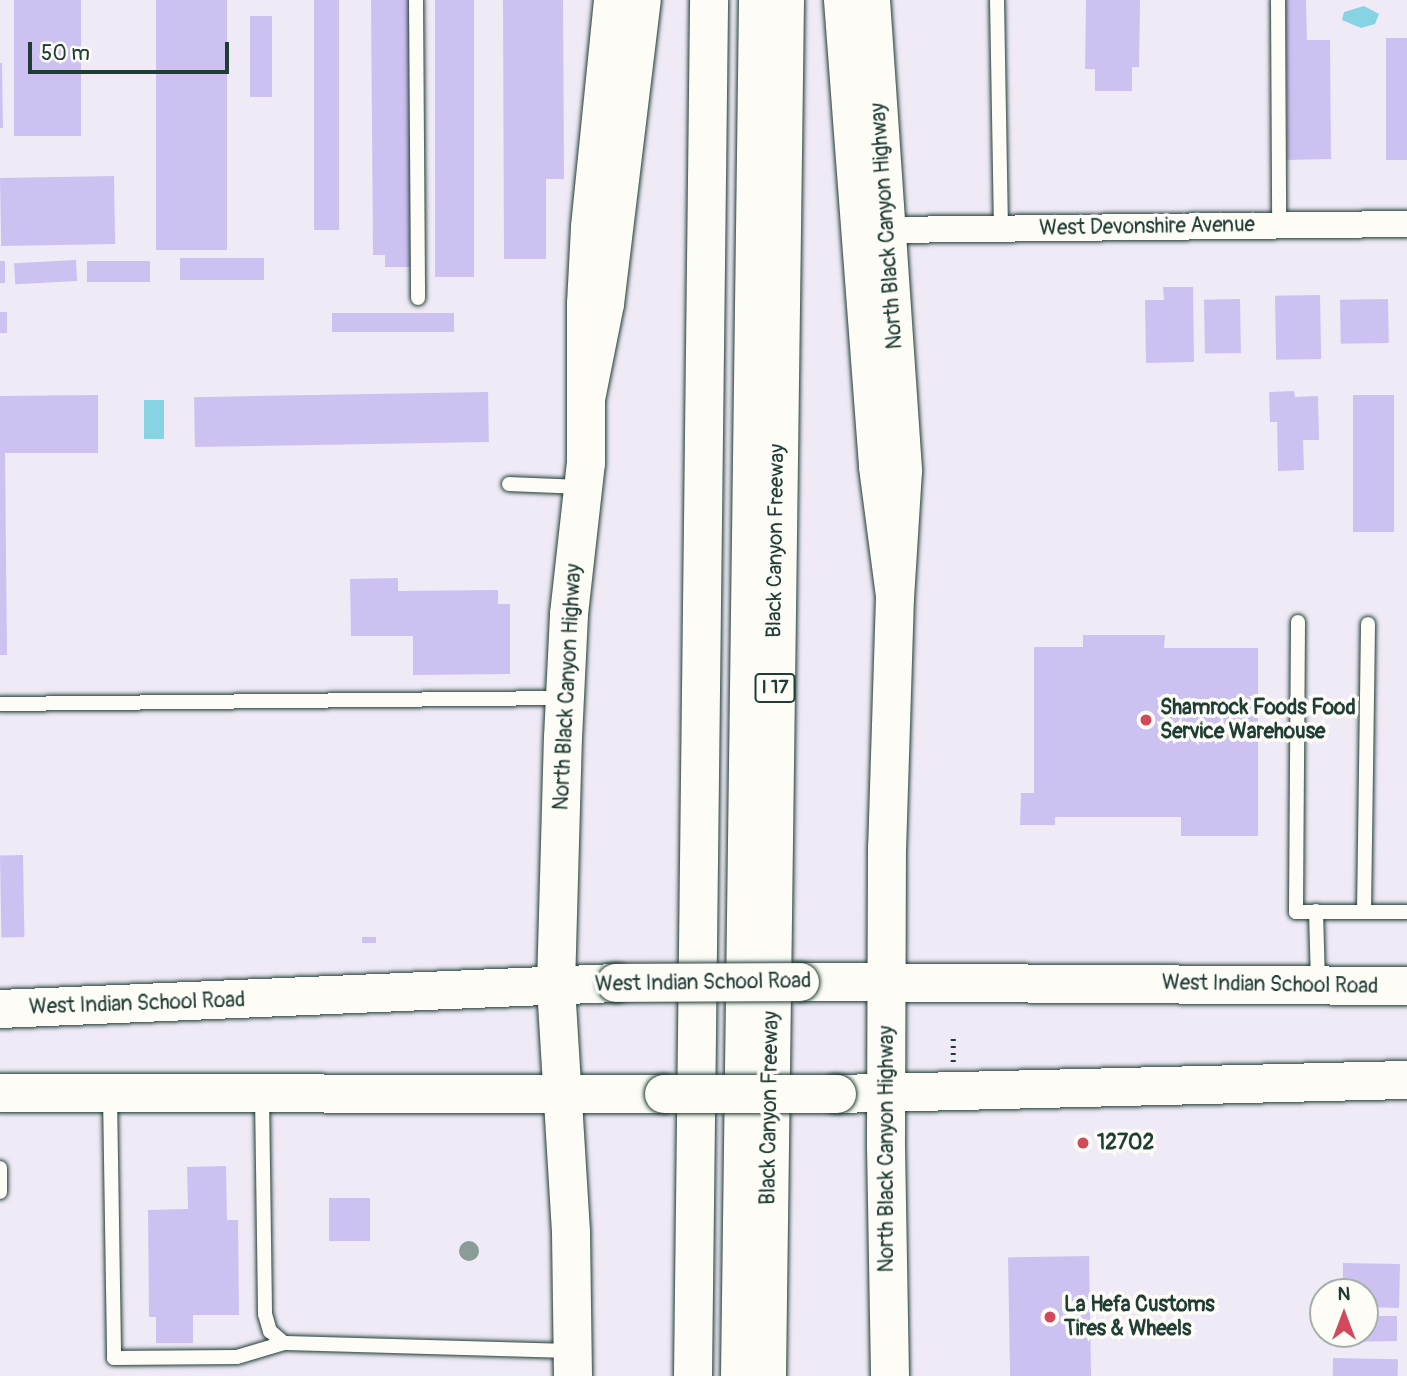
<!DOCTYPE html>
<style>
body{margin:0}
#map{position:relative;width:1407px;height:1376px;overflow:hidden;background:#efeaf6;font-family:Pangolin,sans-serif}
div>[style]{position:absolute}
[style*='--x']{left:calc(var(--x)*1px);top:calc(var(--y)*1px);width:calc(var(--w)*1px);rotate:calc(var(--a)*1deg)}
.water>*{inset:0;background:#86d3e4;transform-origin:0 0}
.building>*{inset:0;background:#cdc1f2;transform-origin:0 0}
.path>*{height:4.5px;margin-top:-2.25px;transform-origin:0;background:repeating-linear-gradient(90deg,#1f3d34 0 2px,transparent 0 7px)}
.roads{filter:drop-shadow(0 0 2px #1f3d34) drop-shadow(0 0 2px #1f3d34)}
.lane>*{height:14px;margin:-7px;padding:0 7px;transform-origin:7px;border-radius:7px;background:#fdfcf7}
.street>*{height:26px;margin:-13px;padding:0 13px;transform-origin:13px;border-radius:13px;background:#fdfcf7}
.secondary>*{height:38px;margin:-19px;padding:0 19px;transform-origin:19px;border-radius:19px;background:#fdfcf7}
.highway>*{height:38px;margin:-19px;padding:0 19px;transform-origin:19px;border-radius:19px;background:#fdfcf7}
.bridges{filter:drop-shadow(0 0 2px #1f3d34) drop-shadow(0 0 2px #1f3d34)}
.secondary-bridge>*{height:38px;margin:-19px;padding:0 19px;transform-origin:19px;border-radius:19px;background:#fdfcf7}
.trees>*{width:20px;height:20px;margin:-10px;border-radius:50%;background:#8a9c98}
.dots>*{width:19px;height:19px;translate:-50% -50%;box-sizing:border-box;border:4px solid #fdfcf7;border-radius:50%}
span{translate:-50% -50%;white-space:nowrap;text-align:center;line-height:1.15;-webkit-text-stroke:7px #fdfcf7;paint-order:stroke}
.shield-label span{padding:2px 5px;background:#fdfcf7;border:2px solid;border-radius:5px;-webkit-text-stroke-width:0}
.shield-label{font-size:19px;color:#1f3d34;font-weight:700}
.street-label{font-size:21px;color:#1f3d34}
.poi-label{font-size:21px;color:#1f3d34;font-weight:700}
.left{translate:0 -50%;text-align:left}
.north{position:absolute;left:1309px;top:1278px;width:70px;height:70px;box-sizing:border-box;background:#fdfcf7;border:2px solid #a4b0a9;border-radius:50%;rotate:0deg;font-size:19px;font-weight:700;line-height:28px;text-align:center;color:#1f3d34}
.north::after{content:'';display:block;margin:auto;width:24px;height:32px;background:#d1495b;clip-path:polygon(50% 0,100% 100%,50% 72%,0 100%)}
.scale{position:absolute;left:28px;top:42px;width:201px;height:32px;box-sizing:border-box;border:4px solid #1f3d34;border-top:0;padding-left:9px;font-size:21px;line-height:24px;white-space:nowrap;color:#1f3d34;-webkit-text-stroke:5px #fdfcf7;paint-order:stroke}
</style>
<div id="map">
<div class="water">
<i style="clip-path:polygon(1364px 6px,1379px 14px,1375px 24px,1361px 28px,1342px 20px,1344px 12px)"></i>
<i style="left:144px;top:400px;width:20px;height:39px"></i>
</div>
<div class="building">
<i style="left:14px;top:0;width:67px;height:136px"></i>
<i style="left:156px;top:0;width:71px;height:250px"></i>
<i style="left:314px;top:0;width:25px;height:230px"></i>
<i style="clip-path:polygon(371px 0,409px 0,412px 267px,385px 267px,385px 255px,373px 255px)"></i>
<i style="left:435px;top:0;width:39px;height:277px"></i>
<i style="clip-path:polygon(503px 0,563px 0,564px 179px,546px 179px,546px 259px,504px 259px)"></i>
<i style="clip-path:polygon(1086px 0,1140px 0,1139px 67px,1132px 67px,1132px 91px,1095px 91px,1095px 69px,1085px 69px)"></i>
<i style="clip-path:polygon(1286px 0,1306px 0,1307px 40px,1330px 40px,1331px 159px,1287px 160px)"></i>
<i style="left:250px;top:16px;width:22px;height:81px"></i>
<i style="left:1386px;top:38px;width:21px;height:122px"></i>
<i style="clip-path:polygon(0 63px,2px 63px,3px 128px,0 128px)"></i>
<i style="left:114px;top:176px;width:68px;height:114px;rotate:89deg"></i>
<i style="left:264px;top:258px;width:22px;height:84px;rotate:90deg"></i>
<i style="left:76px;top:260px;width:21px;height:62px;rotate:87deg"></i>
<i style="left:0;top:261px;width:5px;height:22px"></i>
<i style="left:150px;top:261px;width:21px;height:63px;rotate:90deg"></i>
<i style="clip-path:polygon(1163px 287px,1193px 287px,1194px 362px,1146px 363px,1145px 300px,1164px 300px)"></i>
<i style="left:1320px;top:295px;width:64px;height:45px;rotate:89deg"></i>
<i style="left:1240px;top:299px;width:54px;height:36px;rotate:89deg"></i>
<i style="left:1388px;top:299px;width:44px;height:48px;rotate:89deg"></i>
<i style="left:0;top:312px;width:7px;height:21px"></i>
<i style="left:454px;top:313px;width:19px;height:122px;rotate:90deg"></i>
<i style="clip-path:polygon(1294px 391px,1295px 397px,1318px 396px,1319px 440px,1303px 440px,1304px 470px,1278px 471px,1277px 422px,1270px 422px,1269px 392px)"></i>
<i style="left:488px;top:392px;width:50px;height:294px;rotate:89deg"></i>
<i style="clip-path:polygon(98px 395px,98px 453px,5px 453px,7px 655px,0 655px,0 396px)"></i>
<i style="left:1353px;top:395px;width:41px;height:137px"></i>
<i style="clip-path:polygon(398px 578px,398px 591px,498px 590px,498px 604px,510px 604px,510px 674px,413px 675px,413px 636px,351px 636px,350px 579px)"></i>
<i style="clip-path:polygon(1083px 635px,1165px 635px,1164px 648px,1258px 648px,1258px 836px,1181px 836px,1181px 817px,1055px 817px,1055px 825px,1020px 825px,1021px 793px,1034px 793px,1034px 647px,1083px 647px)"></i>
<i style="left:23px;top:855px;width:82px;height:23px;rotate:89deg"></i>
<i style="left:376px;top:937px;width:6px;height:14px;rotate:90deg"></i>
<i style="clip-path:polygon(1088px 1138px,1092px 1145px,1076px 1145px,1076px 1139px)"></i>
<i style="clip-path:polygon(226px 1166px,227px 1220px,238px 1220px,239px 1315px,193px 1315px,193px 1343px,156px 1343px,156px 1317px,149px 1317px,148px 1210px,188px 1209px,187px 1167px)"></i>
<i style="left:329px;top:1198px;width:41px;height:43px"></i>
<i style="left:1089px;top:1256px;width:120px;height:81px;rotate:89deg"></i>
<i style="clip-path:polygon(1343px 1263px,1400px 1264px,1399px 1308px,1370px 1307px,1370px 1291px,1343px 1291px)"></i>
<i style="clip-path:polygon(1365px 1316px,1397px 1316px,1397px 1341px,1346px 1342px,1346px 1334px,1365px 1334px)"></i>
<i style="left:1333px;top:1358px;width:65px;height:18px;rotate:1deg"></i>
</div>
<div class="path">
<i style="--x:953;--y:1062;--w:24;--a:-90"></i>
</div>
<div class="roads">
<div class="lane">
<i style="--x:416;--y:0;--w:298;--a:89.6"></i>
<i style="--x:997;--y:0;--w:229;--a:89"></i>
<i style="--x:1278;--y:0;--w:226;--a:89.7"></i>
<i style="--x:509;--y:484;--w:72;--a:2.4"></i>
<i style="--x:1298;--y:622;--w:290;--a:90.4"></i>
<i style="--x:1296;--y:912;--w:111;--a:0"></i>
<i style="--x:0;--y:704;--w:562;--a:-0.61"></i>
<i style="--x:1316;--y:911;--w:72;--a:88.4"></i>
<i style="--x:1364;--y:912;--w:288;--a:-89.2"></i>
<i style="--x:110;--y:1095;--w:263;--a:89.1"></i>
<i style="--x:114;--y:1358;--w:123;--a:-0.5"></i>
<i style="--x:237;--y:1357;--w:49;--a:-16.6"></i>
<i style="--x:262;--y:1095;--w:219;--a:89.2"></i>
<i style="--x:265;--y:1314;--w:18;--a:74"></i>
<i style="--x:270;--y:1331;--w:18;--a:41"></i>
<i style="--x:284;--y:1343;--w:288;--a:1.6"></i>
<i style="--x:0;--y:1168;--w:24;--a:90"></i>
</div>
<div class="street">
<i style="--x:886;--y:230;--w:521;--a:-0.66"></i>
</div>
<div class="secondary">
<i style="--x:871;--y:0;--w:472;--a:86.1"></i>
<i style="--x:903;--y:471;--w:126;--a:93.6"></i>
<i style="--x:895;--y:597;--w:250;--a:91.8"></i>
<i style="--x:887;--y:847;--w:299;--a:90.2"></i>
<i style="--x:886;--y:1146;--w:230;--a:89"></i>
<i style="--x:800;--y:982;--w:607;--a:0.38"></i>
<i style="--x:0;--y:1009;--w:617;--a:-2.42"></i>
<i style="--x:0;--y:1093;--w:664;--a:0.09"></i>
<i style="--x:837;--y:1094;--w:570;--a:-1.41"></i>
<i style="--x:573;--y:1376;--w:144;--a:-90.8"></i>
<i style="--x:571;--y:1232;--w:246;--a:-93.5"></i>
<i style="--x:556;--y:986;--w:248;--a:-88.4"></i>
<i style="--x:563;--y:738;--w:124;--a:-87.2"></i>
<i style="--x:569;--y:614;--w:152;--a:-83.6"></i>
<i style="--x:586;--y:463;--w:159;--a:-90"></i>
<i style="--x:586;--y:304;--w:77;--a:-87"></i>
<i style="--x:590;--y:227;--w:228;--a:-84.2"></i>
</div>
<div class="highway">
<i style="--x:843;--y:0;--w:468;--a:85.7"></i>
<i style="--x:878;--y:467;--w:131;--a:82.5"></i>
<i style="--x:586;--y:399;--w:97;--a:-78.7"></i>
<i style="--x:605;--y:304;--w:306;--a:-83.1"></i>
<i style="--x:693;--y:1376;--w:1376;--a:-89.33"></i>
<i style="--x:740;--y:1376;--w:1376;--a:-89.25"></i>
<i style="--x:767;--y:1376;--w:1376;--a:-89.25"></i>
</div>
</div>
<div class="bridges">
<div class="secondary-bridge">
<i style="--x:616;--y:983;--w:184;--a:-0.3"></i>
<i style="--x:664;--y:1094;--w:173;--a:0"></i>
</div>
</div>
<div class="trees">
<i style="left:469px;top:1251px"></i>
</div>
<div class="dots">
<i style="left:1146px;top:720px;background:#d1495b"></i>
<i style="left:1083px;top:1143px;background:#d1495b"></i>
<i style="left:1050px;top:1317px;background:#d1495b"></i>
</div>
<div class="shield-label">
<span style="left:775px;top:688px">I 17</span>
</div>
<div class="street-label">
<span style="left:887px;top:226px;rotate:-94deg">North Black Canyon Highway</span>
<span style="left:1147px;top:227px;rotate:-1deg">West Devonshire Avenue</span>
<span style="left:776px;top:541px;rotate:-89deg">Black Canyon Freeway</span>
<span style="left:568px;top:687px;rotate:-87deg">North Black Canyon Highway</span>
<span style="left:703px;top:983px;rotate:-1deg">West Indian School Road</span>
<span style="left:1270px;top:985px;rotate:1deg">West Indian School Road</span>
<span style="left:137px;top:1004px;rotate:-2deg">West Indian School Road</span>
<span style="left:770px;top:1108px;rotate:-89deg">Black Canyon Freeway</span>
<span style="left:887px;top:1149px;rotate:-90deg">North Black Canyon Highway</span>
</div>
<div class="poi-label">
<span class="left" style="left:1160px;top:720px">Shamrock Foods Food<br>Service Warehouse</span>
<span class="left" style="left:1097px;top:1143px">12702</span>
<span class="left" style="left:1064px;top:1317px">La Hefa Customs<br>Tires &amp; Wheels</span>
</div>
<div class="north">N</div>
<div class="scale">50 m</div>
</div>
